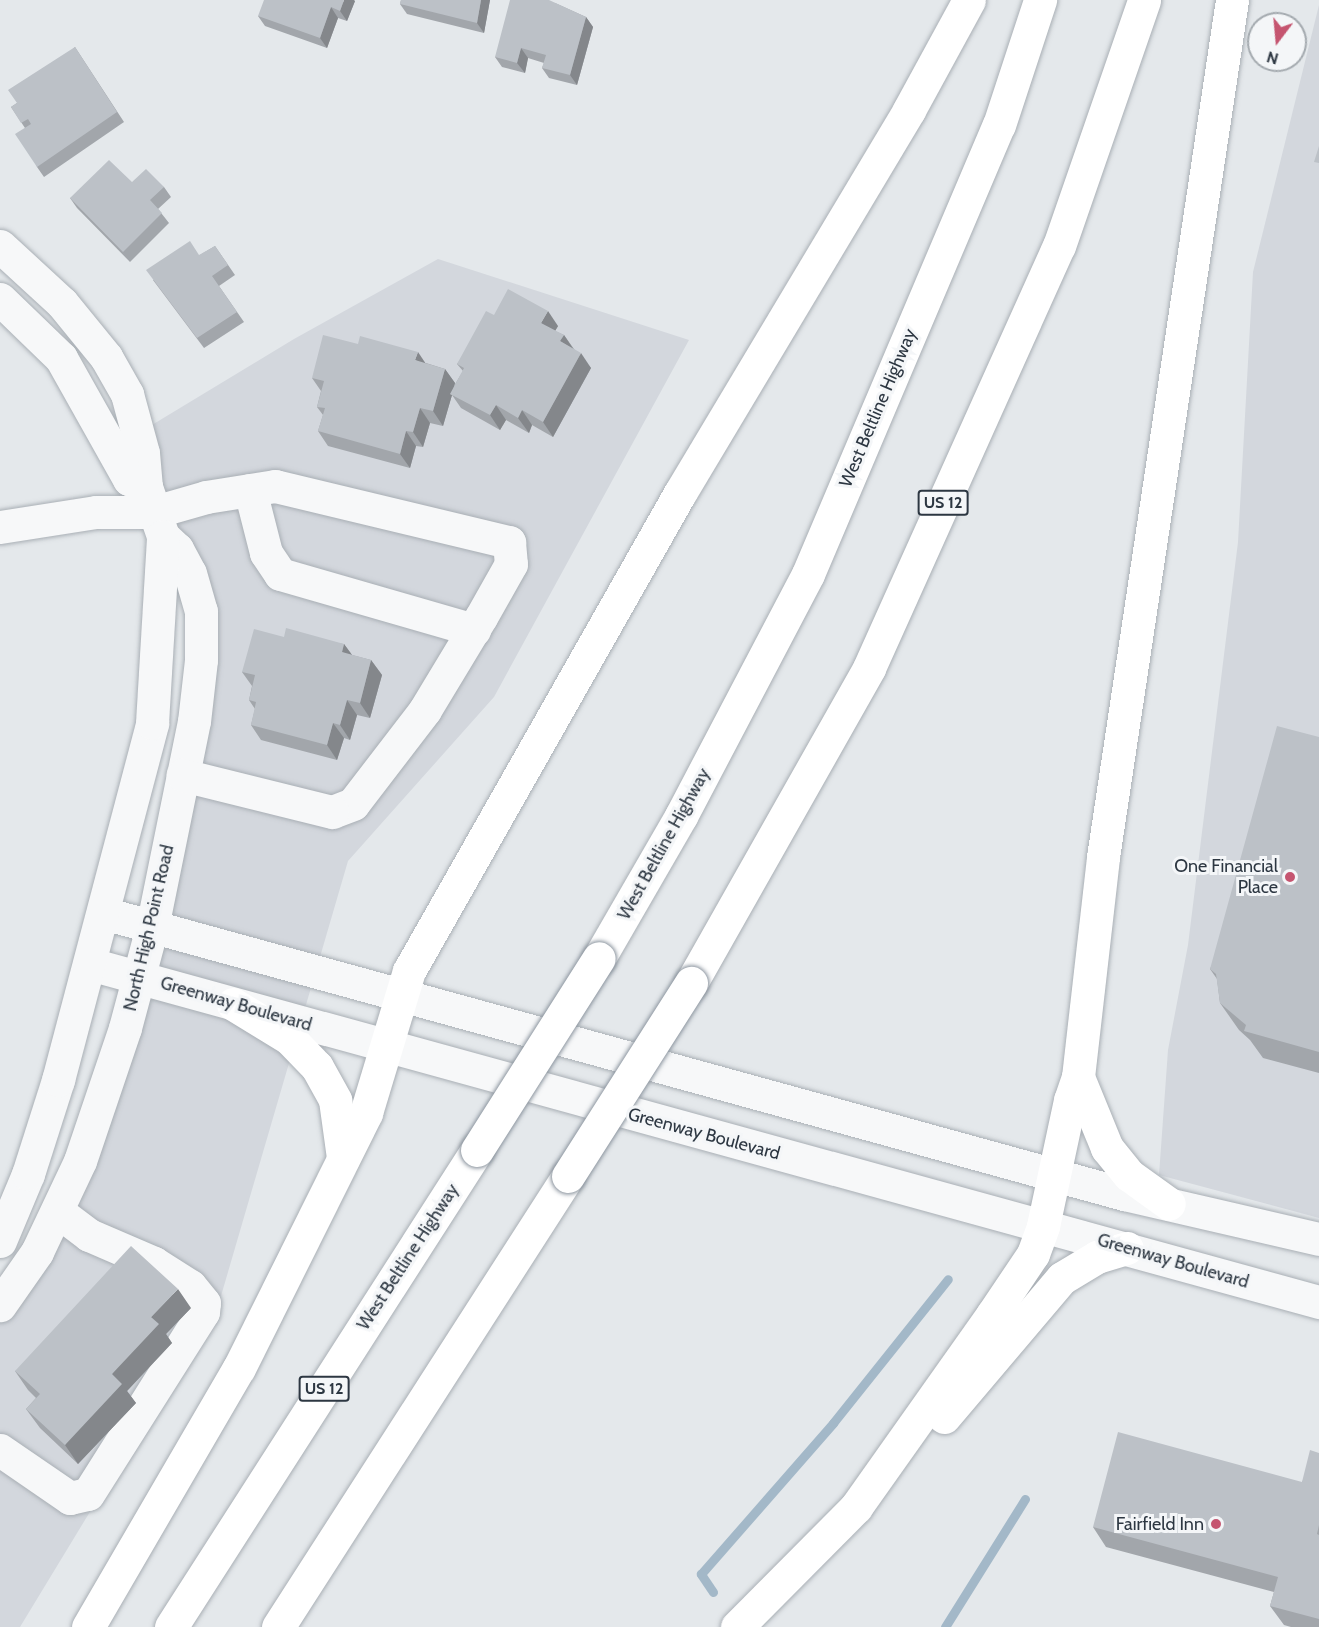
<!DOCTYPE html>
<style>
body{margin:0}
#map{position:relative;width:1319px;height:1627px;overflow:hidden;background:#e4e8eb;font-family:Cabin,sans-serif}
div>[style]{position:absolute}
[style*='--x']{left:calc(var(--x)*1px);top:calc(var(--y)*1px);width:calc(var(--w)*1px);rotate:calc(var(--a)*1deg)}
.built>*{inset:0;background:#d3d7dd}
.stream>*{height:9px;margin:-4.5px;padding:0 4.5px;transform-origin:4.5px;border-radius:4.5px;background:#a3b8c8}
.roads{filter:drop-shadow(0 0 2px #a9afb5) drop-shadow(0 0 2px #a9afb5)}
.minor>*{height:33px;margin:-16.5px;padding:0 16.5px;transform-origin:16.5px;border-radius:16.5px;background:#f7f8f9}
.highway>*{height:33px;margin:-16.5px;padding:0 16.5px;transform-origin:16.5px;border-radius:16.5px;background:#fff}
.bridges{filter:drop-shadow(0 0 2px #8d96a0) drop-shadow(0 0 2px #8d96a0)}
.highway-bridge>*{height:33px;margin:-16.5px;padding:0 16.5px;transform-origin:16.5px;border-radius:16.5px;background:#fff}
.wall>*{inset:0;background:#a2a6ab}
.shaded-wall>*{inset:0;background:#84878b}
.building>*{inset:0;background:#bcc1c7}
.dots>*{width:16px;height:16px;translate:-50% -50%;box-sizing:border-box;border:3px solid #f4f6f8;border-radius:50%}
span{translate:-50% -50%;white-space:nowrap;text-align:center;line-height:1.15;-webkit-text-stroke:6px #f4f6f8;paint-order:stroke}
.shield-label span{padding:2px 4px;background:#f4f6f8;border:2px solid;border-radius:4px;-webkit-text-stroke-width:0}
.shield-label{font-size:16px;color:#2d3742;font-weight:700}
.street-label{font-size:18px;color:#2d3742}
.poi-label{font-size:18px;color:#2d3742}
.right{translate:-100% -50%;text-align:right}
.north{position:absolute;left:1247px;top:12px;width:60px;height:60px;box-sizing:border-box;background:#f4f6f8;border:2px solid #a4aaaf;border-radius:50%;rotate:196deg;font-size:16px;font-weight:700;line-height:24px;text-align:center;color:#2d3742}
.north::after{content:'';display:block;margin:auto;width:21px;height:27px;background:#c55570;clip-path:polygon(50% 0,100% 100%,50% 72%,0 100%)}
</style>
<div id="map">
<div class="built">
<i style="clip-path:polygon(1319px 5px,1319px 1218px,1159px 1175px,1168px 1050px,1188px 945px,1238px 542px,1253px 272px)"></i>
<i style="clip-path:polygon(438px 259px,689px 340px,494px 697px,348px 861px,221px 1296px,20px 1627px,0 1627px,0 1305px,80px 1161px,201px 660px,137px 434px,294px 339px)"></i>
</div>
<div class="stream">
<i style="--x:713;--y:1592;--w:22;--a:-124"></i>
<i style="--x:701;--y:1574;--w:201;--a:-48.8"></i>
<i style="--x:833;--y:1423;--w:184;--a:-51.4"></i>
<i style="--x:945;--y:1627;--w:151;--a:-58"></i>
</div>
<div class="roads">
<div class="minor">
<i style="--x:0;--y:246;--w:84;--a:42.6"></i>
<i style="--x:62;--y:303;--w:70;--a:50.8"></i>
<i style="--x:106;--y:357;--w:43;--a:60.4"></i>
<i style="--x:127;--y:394;--w:61;--a:74.8"></i>
<i style="--x:143;--y:453;--w:34;--a:85"></i>
<i style="--x:146;--y:487;--w:52;--a:70.9"></i>
<i style="--x:163;--y:536;--w:19;--a:43"></i>
<i style="--x:177;--y:549;--w:27;--a:62"></i>
<i style="--x:190;--y:573;--w:40;--a:74"></i>
<i style="--x:201;--y:611;--w:49;--a:90"></i>
<i style="--x:201;--y:660;--w:61;--a:96.5"></i>
<i style="--x:194;--y:721;--w:210;--a:101.5"></i>
<i style="--x:152;--y:927;--w:105;--a:105"></i>
<i style="--x:125;--y:1028;--w:140;--a:108.7"></i>
<i style="--x:80;--y:1161;--w:101;--a:115.3"></i>
<i style="--x:37;--y:1252;--w:65;--a:124.9"></i>
<i style="--x:0;--y:299;--w:85;--a:44"></i>
<i style="--x:61;--y:358;--w:139;--a:60.7"></i>
<i style="--x:129;--y:479;--w:19;--a:25"></i>
<i style="--x:250;--y:490;--w:65;--a:75.7"></i>
<i style="--x:266;--y:553;--w:25;--a:56"></i>
<i style="--x:280;--y:574;--w:202;--a:16.1"></i>
<i style="--x:0;--y:527;--w:97;--a:-8.9"></i>
<i style="--x:96;--y:512;--w:58;--a:0"></i>
<i style="--x:154;--y:512;--w:54;--a:-16.1"></i>
<i style="--x:206;--y:497;--w:70;--a:-9.1"></i>
<i style="--x:275;--y:486;--w:241;--a:13.5"></i>
<i style="--x:509;--y:542;--w:22;--a:85"></i>
<i style="--x:511;--y:564;--w:61;--a:119.5"></i>
<i style="--x:481;--y:617;--w:109;--a:121.1"></i>
<i style="--x:425;--y:710;--w:118;--a:127.5"></i>
<i style="--x:353;--y:804;--w:22;--a:159"></i>
<i style="--x:332;--y:812;--w:154;--a:-166.1"></i>
<i style="--x:103;--y:913;--w:1059;--a:15.39"></i>
<i style="--x:1124;--y:1194;--w:200;--a:13"></i>
<i style="--x:90;--y:964;--w:1275;--a:15.38"></i>
<i style="--x:0;--y:1241;--w:73;--a:-67.3"></i>
<i style="--x:28;--y:1174;--w:99;--a:-72.3"></i>
<i style="--x:58;--y:1080;--w:369;--a:-75.2"></i>
<i style="--x:152;--y:723;--w:187;--a:-86.6"></i>
<i style="--x:0;--y:1450;--w:85;--a:34.4"></i>
<i style="--x:70;--y:1498;--w:18;--a:-13"></i>
<i style="--x:88;--y:1494;--w:215;--a:-57.7"></i>
<i style="--x:203;--y:1312;--w:9;--a:-84"></i>
<i style="--x:204;--y:1303;--w:22;--a:-129"></i>
<i style="--x:190;--y:1286;--w:43;--a:-147.4"></i>
<i style="--x:154;--y:1263;--w:71;--a:-156.7"></i>
<i style="--x:89;--y:1235;--w:40;--a:-143"></i>
</div>
<div class="highway">
<i style="--x:599;--y:958;--w:164;--a:-60"></i>
<i style="--x:681;--y:816;--w:273;--a:-62.3"></i>
<i style="--x:808;--y:574;--w:488;--a:-67"></i>
<i style="--x:999;--y:125;--w:132;--a:-71.8"></i>
<i style="--x:691;--y:983;--w:362;--a:-60.5"></i>
<i style="--x:869;--y:668;--w:463;--a:-65.8"></i>
<i style="--x:1059;--y:246;--w:260;--a:-70.9"></i>
<i style="--x:233;--y:1004;--w:66;--a:31.3"></i>
<i style="--x:289;--y:1038;--w:40;--a:46"></i>
<i style="--x:317;--y:1067;--w:38;--a:61"></i>
<i style="--x:335;--y:1100;--w:59;--a:82.1"></i>
<i style="--x:1078;--y:1077;--w:77;--a:67.8"></i>
<i style="--x:1107;--y:1148;--w:35;--a:51"></i>
<i style="--x:1129;--y:1175;--w:49;--a:35.9"></i>
<i style="--x:944;--y:1417;--w:182;--a:-49.7"></i>
<i style="--x:1062;--y:1278;--w:41;--a:-31"></i>
<i style="--x:1097;--y:1257;--w:31;--a:-17"></i>
<i style="--x:88;--y:1627;--w:300;--a:-59.8"></i>
<i style="--x:239;--y:1368;--w:285;--a:-63.5"></i>
<i style="--x:366;--y:1113;--w:148;--a:-73.2"></i>
<i style="--x:409;--y:971;--w:549;--a:-60.45"></i>
<i style="--x:680;--y:493;--w:446;--a:-59.1"></i>
<i style="--x:909;--y:110;--w:125;--a:-61.4"></i>
<i style="--x:171;--y:1627;--w:567;--a:-57.32"></i>
<i style="--x:278;--y:1627;--w:536;--a:-57.26"></i>
<i style="--x:737;--y:1627;--w:169;--a:-45.2"></i>
<i style="--x:856;--y:1507;--w:235;--a:-54.7"></i>
<i style="--x:992;--y:1315;--w:73;--a:-56.1"></i>
<i style="--x:1033;--y:1254;--w:30;--a:-70"></i>
<i style="--x:1043;--y:1226;--w:129;--a:-77.9"></i>
<i style="--x:1070;--y:1100;--w:24;--a:-71"></i>
<i style="--x:1078;--y:1077;--w:221;--a:-83.5"></i>
<i style="--x:1103;--y:857;--w:867;--a:-81.44"></i>
</div>
</div>
<div class="bridges">
<div class="highway-bridge">
<i style="--x:477;--y:1150;--w:227;--a:-57.6"></i>
<i style="--x:568;--y:1176;--w:229;--a:-57.5"></i>
</div>
</div>
<div class="wall">
<i style="clip-path:polygon(401px 0,490px 0,484px 33px,407px 14px,400px 4px)"></i>
<i style="clip-path:polygon(355px 1px,347px 21px,338px 18px,327px 48px,265px 26px,258px 16px)"></i>
<i style="clip-path:polygon(555px 3px,586px 17px,593px 27px,577px 85px,549px 78px,542px 68px,544px 63px,528px 58px,525px 73px,502px 67px,495px 57px)"></i>
<i style="clip-path:polygon(75px 47px,124px 122px,44px 177px,37px 167px,25px 128px,11px 107px,17px 103px)"></i>
<i style="clip-path:polygon(132px 182px,164px 187px,171px 197px,158px 209px,169px 223px,130px 262px,77px 208px,70px 198px)"></i>
<i style="clip-path:polygon(215px 246px,235px 275px,219px 286px,244px 322px,204px 348px,153px 280px,200px 255px)"></i>
<i style="clip-path:polygon(494px 315px,558px 326px,555px 331px,564px 335px,574px 349px,591px 368px,553px 437px,532px 425px,529px 433px,506px 420px,500px 430px,461px 408px,452px 395px,443px 426px,430px 423px,423px 447px,416px 446px,410px 468px,328px 446px,318px 431px,323px 415px,317px 407px,321px 391px,312px 378px,426px 363px,445px 369px,455px 383px,454px 386px,463px 371px,457px 364px)"></i>
<i style="clip-path:polygon(284px 637px,344px 644px,352px 655px,371px 660px,382px 675px,370px 718px,357px 715px,350px 740px,344px 738px,337px 760px,261px 740px,251px 725px,255px 709px,249px 700px,252px 686px,242px 672px)"></i>
<i style="clip-path:polygon(1319px 737px,1319px 1073px,1263px 1058px,1250px 1040px,1239px 1030px,1220px 1003px,1217px 979px,1210px 969px)"></i>
<i style="clip-path:polygon(191px 1308px,166px 1334px,172px 1343px,127px 1391px,136px 1403px,78px 1464px,40px 1428px,26px 1409px,36px 1398px,28px 1390px,15px 1371px)"></i>
<i style="clip-path:polygon(1319px 1453px,1319px 1627px,1291px 1627px,1284px 1625px,1270px 1606px,1274px 1592px,1106px 1547px,1093px 1527px,1302px 1482px)"></i>
</div>
<div class="shaded-wall">
<i style="clip-path:polygon(344px 0,354px 0,355px 1px,347px 21px,340px 11px)"></i>
<i style="clip-path:polygon(481px 0,490px 0,484px 33px,477px 23px)"></i>
<i style="clip-path:polygon(331px 7px,338px 18px,327px 48px,320px 38px)"></i>
<i style="clip-path:polygon(586px 17px,593px 27px,577px 85px,570px 75px)"></i>
<i style="clip-path:polygon(521px 48px,528px 58px,525px 73px,517px 63px)"></i>
<i style="clip-path:polygon(548px 311px,558px 326px,551px 338px,541px 323px)"></i>
<i style="clip-path:polygon(564px 335px,574px 350px,560px 341px)"></i>
<i style="clip-path:polygon(418px 352px,428px 367px,415px 360px)"></i>
<i style="clip-path:polygon(581px 353px,591px 368px,553px 437px,543px 422px)"></i>
<i style="clip-path:polygon(445px 369px,455px 383px,452px 394px,450px 394px,452px 395px,443px 426px,433px 411px)"></i>
<i style="clip-path:polygon(496px 405px,506px 420px,500px 430px,490px 415px)"></i>
<i style="clip-path:polygon(420px 408px,430px 423px,423px 447px,413px 432px)"></i>
<i style="clip-path:polygon(522px 410px,532px 425px,529px 433px,518px 418px)"></i>
<i style="clip-path:polygon(406px 431px,416px 446px,410px 468px,400px 454px)"></i>
<i style="clip-path:polygon(344px 644px,355px 659px,342px 652px)"></i>
<i style="clip-path:polygon(371px 660px,382px 675px,370px 718px,360px 703px)"></i>
<i style="clip-path:polygon(347px 700px,357px 715px,350px 740px,340px 725px)"></i>
<i style="clip-path:polygon(333px 723px,344px 738px,337px 760px,327px 745px)"></i>
<i style="clip-path:polygon(178px 1289px,191px 1308px,166px 1334px,172px 1343px,127px 1391px,136px 1403px,78px 1464px,65px 1445px,112px 1374px,151px 1317px)"></i>
</div>
<div class="building">
<i style="clip-path:polygon(264px 0,344px 0,340px 11px,331px 7px,320px 38px,258px 16px)"></i>
<i style="clip-path:polygon(401px 0,481px 0,477px 23px,400px 4px)"></i>
<i style="clip-path:polygon(510px 0,549px 0,586px 17px,570px 75px,542px 68px,546px 55px,521px 48px,517px 63px,495px 57px)"></i>
<i style="clip-path:polygon(75px 47px,117px 112px,37px 167px,15px 134px,31px 124px,28px 119px,21px 123px,11px 107px,17px 103px,8px 90px)"></i>
<i style="clip-path:polygon(1319px 146px,1319px 163px,1314px 162px)"></i>
<i style="clip-path:polygon(109px 160px,132px 182px,146px 169px,164px 187px,150px 200px,162px 213px,123px 252px,70px 198px)"></i>
<i style="clip-path:polygon(190px 241px,199px 255px,215px 246px,228px 265px,212px 276px,237px 312px,197px 338px,146px 270px)"></i>
<i style="clip-path:polygon(508px 289px,548px 311px,541px 323px,564px 335px,560px 341px,581px 353px,543px 422px,522px 410px,518px 418px,496px 405px,490px 415px,450px 394px,464px 368px,457px 364px,486px 311px,494px 315px)"></i>
<i style="clip-path:polygon(323px 335px,358px 344px,360px 336px,418px 352px,415px 360px,445px 369px,433px 411px,420px 408px,413px 432px,406px 431px,400px 454px,318px 431px,325px 408px,317px 407px,324px 381px,312px 378px)"></i>
<i style="clip-path:polygon(286px 628px,344px 644px,342px 652px,371px 660px,360px 703px,347px 700px,340px 725px,333px 723px,327px 745px,251px 725px,256px 702px,249px 700px,255px 675px,242px 672px,254px 629px,284px 637px)"></i>
<i style="clip-path:polygon(1277px 726px,1319px 737px,1319px 1052px,1244px 1031px,1246px 1025px,1220px 1003px,1216px 974px,1210px 969px)"></i>
<i style="clip-path:polygon(131px 1246px,178px 1289px,151px 1317px,159px 1324px,112px 1374px,122px 1384px,65px 1445px,26px 1409px,40px 1394px,15px 1371px)"></i>
<i style="clip-path:polygon(1118px 1432px,1302px 1482px,1310px 1450px,1319px 1453px,1319px 1525px,1317px 1534px,1319px 1535px,1319px 1619px,1270px 1606px,1278px 1577px,1093px 1527px)"></i>
</div>
<div class="dots">
<i style="left:1290px;top:877px;background:#c55570"></i>
<i style="left:1216px;top:1524px;background:#c55570"></i>
</div>
<div class="shield-label">
<span style="left:943px;top:503px">US 12</span>
<span style="left:324px;top:1389px">US 12</span>
</div>
<div class="street-label">
<span style="left:878px;top:408px;rotate:-67deg">West Beltline Highway</span>
<span style="left:664px;top:844px;rotate:-61deg">West Beltline Highway</span>
<span style="left:149px;top:928px;rotate:-77deg">North High Point Road</span>
<span style="left:236px;top:1004px;rotate:16deg">Greenway Boulevard</span>
<span style="left:704px;top:1134px;rotate:15deg">Greenway Boulevard</span>
<span style="left:408px;top:1257px;rotate:-57deg">West Beltline Highway</span>
<span style="left:1173px;top:1261px;rotate:16deg">Greenway Boulevard</span>
</div>
<div class="poi-label">
<span class="right" style="left:1278px;top:877px">One Financial<br>Place</span>
<span class="right" style="left:1204px;top:1524px">Fairfield Inn</span>
</div>
<div class="north">N</div>
</div>
